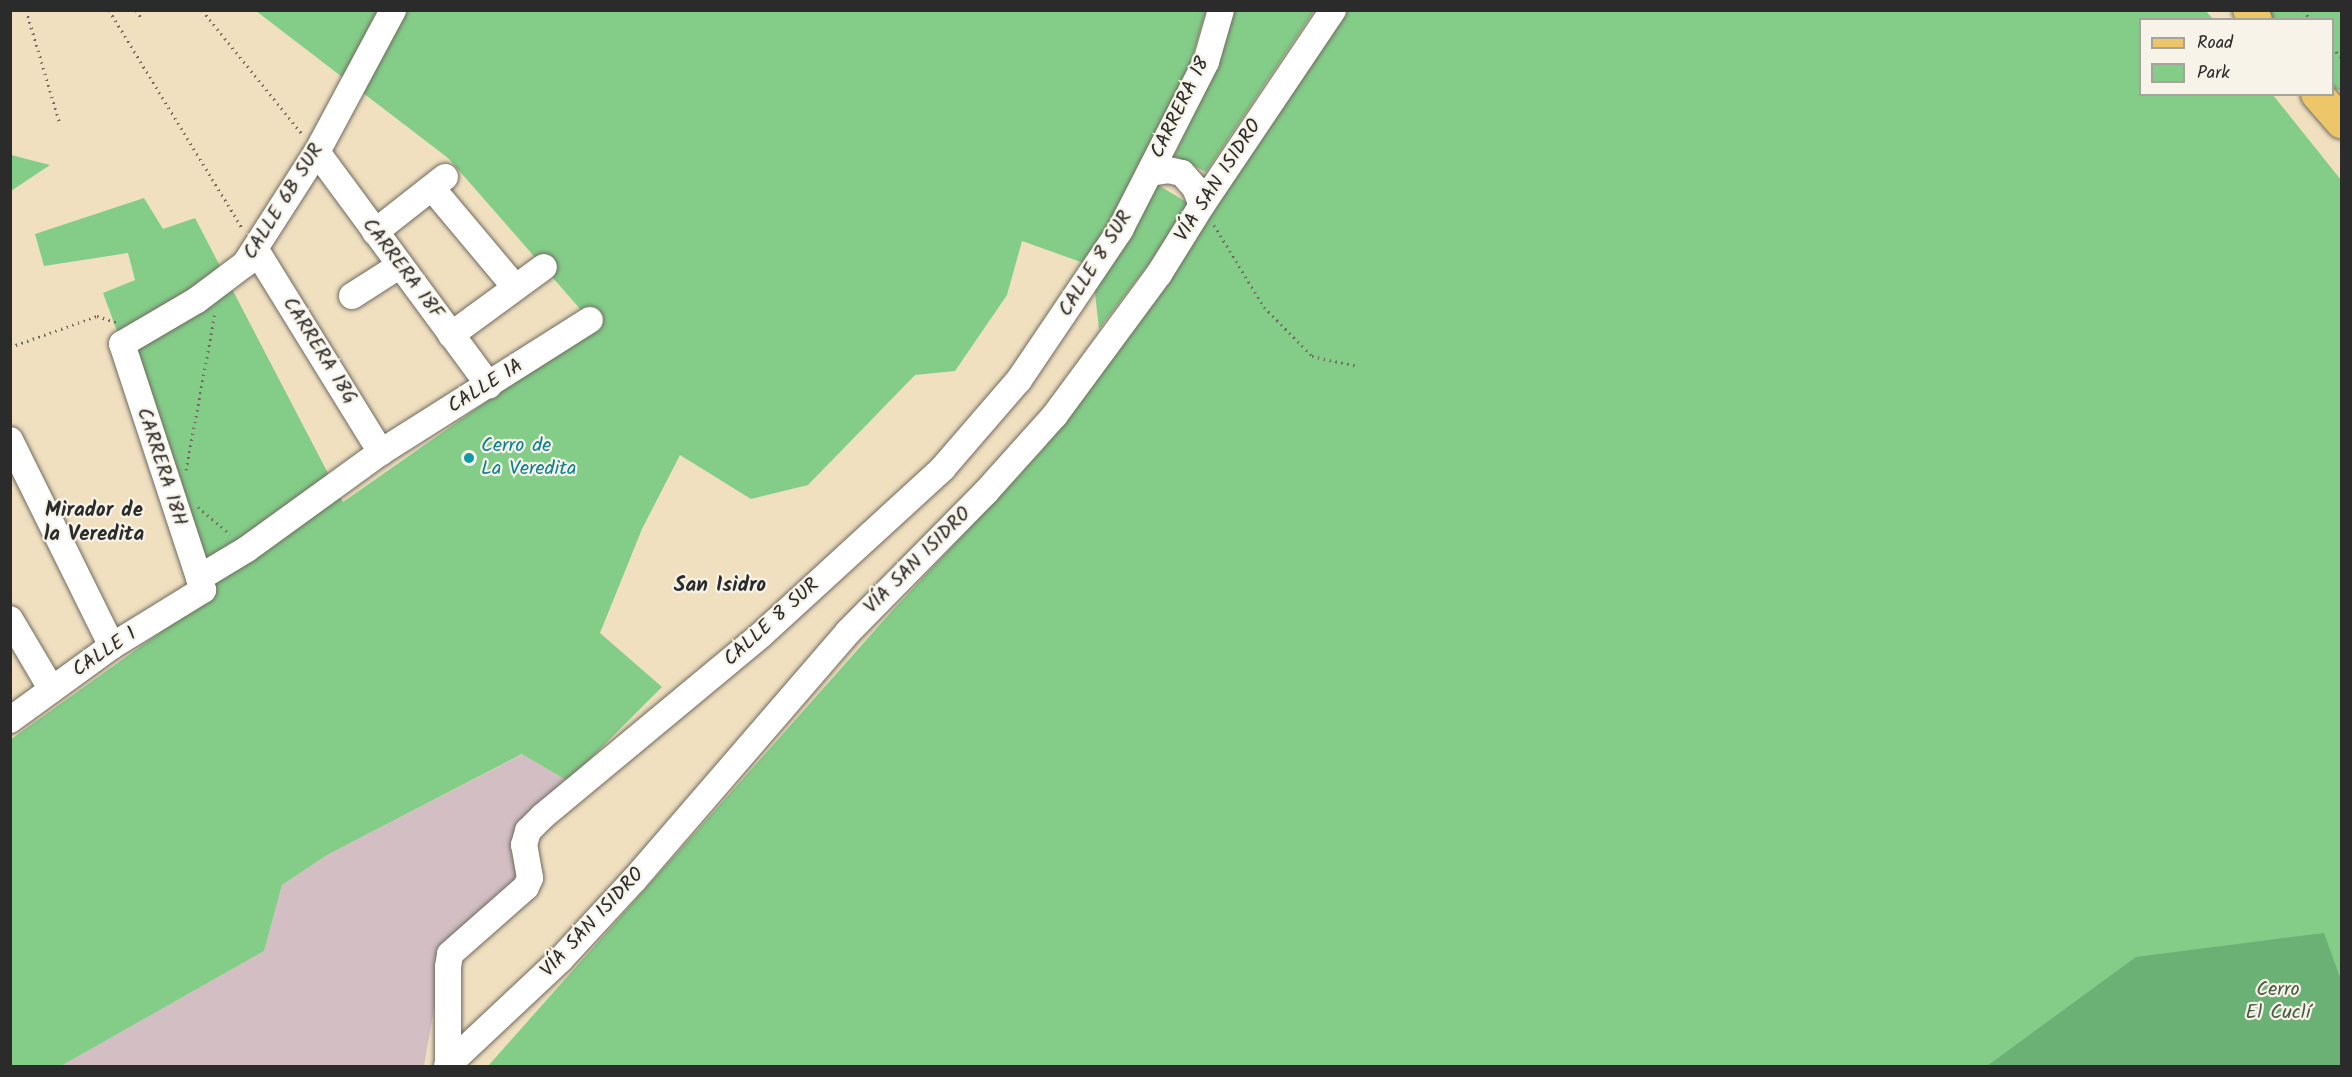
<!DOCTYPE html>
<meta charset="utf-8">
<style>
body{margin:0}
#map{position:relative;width:2352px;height:1077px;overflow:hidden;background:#f0e0c0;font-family:Kalam,sans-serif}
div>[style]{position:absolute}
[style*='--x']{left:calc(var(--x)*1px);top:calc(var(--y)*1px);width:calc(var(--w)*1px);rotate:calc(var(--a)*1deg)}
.industrial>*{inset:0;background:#d2bec3}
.green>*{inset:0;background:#84cd89}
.forest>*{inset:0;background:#6bb075}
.path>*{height:3px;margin-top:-1.5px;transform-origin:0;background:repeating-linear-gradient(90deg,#706a5f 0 1.5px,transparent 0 6px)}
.roads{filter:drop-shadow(0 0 2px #706a5f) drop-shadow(0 0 2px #706a5f)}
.minor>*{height:26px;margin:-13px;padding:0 13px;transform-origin:13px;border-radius:13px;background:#fff}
.major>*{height:32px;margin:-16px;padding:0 16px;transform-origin:16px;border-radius:16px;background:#ecc669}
.dots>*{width:16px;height:16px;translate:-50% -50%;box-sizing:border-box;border:3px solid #f7f3e8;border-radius:50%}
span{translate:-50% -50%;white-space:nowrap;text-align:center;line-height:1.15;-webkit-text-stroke:4.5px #f7f3e8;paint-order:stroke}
.street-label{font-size:20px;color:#2b2b2b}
.culture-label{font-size:20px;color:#0d838f}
.left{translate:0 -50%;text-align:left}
.park-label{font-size:20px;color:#465c47}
.neighbourhood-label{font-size:21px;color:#2b2b2b;font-weight:700}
.frame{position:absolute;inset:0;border:12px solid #2b2b2b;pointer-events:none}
.legend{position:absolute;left:2139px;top:18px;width:195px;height:78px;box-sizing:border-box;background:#f7f3e8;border:2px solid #a5a39c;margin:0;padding:8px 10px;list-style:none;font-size:18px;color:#2b2b2b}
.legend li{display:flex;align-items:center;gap:12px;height:30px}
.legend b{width:30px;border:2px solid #a5a39c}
</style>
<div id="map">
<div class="industrial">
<i style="clip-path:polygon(523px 754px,568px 781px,534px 815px,521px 880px,444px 951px,424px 1066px,61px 1066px,264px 951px,282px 885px,327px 855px)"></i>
</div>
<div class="green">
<i style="clip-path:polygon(256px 11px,1206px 11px,1188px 71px,1135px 171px,1193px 206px,1099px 329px,1092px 266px,1022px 241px,1007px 295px,955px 371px,915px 375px,808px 485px,751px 499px,680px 455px,642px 529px,600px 633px,662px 687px,568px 781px,522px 754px,327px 855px,282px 885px,264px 951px,61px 1066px,11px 1066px,10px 740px,214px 594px,103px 293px,135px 280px,128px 253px,44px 266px,35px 234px,144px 198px,163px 229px,195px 218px,343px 502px,595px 326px,448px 158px)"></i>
<i style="clip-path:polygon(1232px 11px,1314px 11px,1206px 172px,1174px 156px,1216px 67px)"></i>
<i style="clip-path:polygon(1344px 11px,2206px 11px,2213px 19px,2140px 20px,2140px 94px,2273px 95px,2341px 180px,2341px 1066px,488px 1066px,892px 611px,1046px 446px,1102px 355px)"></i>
<i style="clip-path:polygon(2262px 11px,2341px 11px,2341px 91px,2333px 88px,2332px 20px,2270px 19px)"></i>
<i style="clip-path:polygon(10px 155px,11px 155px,50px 165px,11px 191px)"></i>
</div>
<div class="forest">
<i style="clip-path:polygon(2324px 933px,2341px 980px,2341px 1066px,1987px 1066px,2136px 957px)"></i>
</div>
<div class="path">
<i style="--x:26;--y:10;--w:116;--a:73.4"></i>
<i style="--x:109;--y:10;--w:255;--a:58.6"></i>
<i style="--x:136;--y:10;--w:11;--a:56"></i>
<i style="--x:202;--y:10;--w:159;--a:51.1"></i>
<i style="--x:2303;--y:10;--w:13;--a:51"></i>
<i style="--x:2332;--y:47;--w:15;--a:48"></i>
<i style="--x:1214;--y:225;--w:96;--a:58.6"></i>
<i style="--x:1264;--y:307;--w:69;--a:45.6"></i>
<i style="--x:1312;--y:356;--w:46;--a:12.5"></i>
<i style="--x:10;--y:347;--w:92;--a:-19.6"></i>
<i style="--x:97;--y:316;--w:20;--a:18"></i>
<i style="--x:186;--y:470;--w:159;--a:-79.5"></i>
<i style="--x:198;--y:507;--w:42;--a:40.2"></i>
</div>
<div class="roads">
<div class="minor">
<i style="--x:317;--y:152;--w:290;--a:53.6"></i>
<i style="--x:1150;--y:173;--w:18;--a:-9"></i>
<i style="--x:1168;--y:170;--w:14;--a:12"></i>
<i style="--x:1182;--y:173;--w:20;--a:49"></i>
<i style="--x:1195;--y:188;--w:18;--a:68"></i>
<i style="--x:432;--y:188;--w:129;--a:50"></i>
<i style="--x:375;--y:232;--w:89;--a:-38.2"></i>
<i style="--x:256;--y:250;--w:238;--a:58.3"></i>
<i style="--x:352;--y:296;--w:56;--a:-32.6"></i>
<i style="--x:451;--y:335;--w:115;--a:-36.2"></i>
<i style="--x:10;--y:440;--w:230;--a:63.7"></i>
<i style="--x:199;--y:578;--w:56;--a:-31.1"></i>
<i style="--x:247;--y:549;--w:165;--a:-35.9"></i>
<i style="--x:381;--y:452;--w:247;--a:-32.3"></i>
<i style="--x:10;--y:619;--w:82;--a:59.4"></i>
<i style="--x:10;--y:720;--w:126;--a:-36"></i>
<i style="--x:112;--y:646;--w:107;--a:-31.6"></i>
<i style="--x:203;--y:590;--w:259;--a:-108.2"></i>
<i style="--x:122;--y:344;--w:87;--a:-30.4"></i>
<i style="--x:197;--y:300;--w:60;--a:-36.9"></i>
<i style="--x:245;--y:264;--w:133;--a:-57.3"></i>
<i style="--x:317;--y:152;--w:161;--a:-61.8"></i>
<i style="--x:447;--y:1066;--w:156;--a:-43.2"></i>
<i style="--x:561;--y:959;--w:108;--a:-47.3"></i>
<i style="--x:634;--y:880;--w:328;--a:-49.2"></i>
<i style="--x:848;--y:632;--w:197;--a:-45.4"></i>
<i style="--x:986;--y:492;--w:103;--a:-48.1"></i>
<i style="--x:1055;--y:415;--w:175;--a:-53.6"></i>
<i style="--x:1159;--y:274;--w:81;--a:-58.1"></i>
<i style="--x:1202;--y:205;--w:235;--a:-56.1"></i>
<i style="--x:448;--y:1066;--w:99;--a:-90"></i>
<i style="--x:448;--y:967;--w:13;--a:-81"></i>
<i style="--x:450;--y:954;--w:101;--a:-41.4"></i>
<i style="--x:526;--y:887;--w:10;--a:-66"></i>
<i style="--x:530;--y:878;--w:34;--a:-100"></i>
<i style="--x:524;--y:845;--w:15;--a:-74"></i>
<i style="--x:528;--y:831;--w:21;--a:-45"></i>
<i style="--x:543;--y:816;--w:283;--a:-39.7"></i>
<i style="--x:761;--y:635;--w:247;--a:-42.5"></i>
<i style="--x:943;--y:468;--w:116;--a:-49.2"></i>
<i style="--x:1019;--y:380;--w:181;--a:-56"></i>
<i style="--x:1120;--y:230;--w:189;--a:-62.9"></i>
<i style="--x:1206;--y:62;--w:54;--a:-73.9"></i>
</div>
<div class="major">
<i style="--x:2249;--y:10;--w:12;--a:55"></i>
<i style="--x:2317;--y:94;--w:38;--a:49"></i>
</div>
</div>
<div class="dots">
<i style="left:469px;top:458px;background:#0f9aa8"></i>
</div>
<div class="street-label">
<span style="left:1181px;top:108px;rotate:-64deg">CARRERA 18</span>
<span style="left:1219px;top:181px;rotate:-57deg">VÍA SAN ISIDRO</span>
<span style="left:284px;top:202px;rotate:-58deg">CALLE 6B SUR</span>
<span style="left:1096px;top:264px;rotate:-58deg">CALLE 8 SUR</span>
<span style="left:402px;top:269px;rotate:53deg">CARRERA 18F</span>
<span style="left:319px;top:351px;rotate:58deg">CARRERA 18G</span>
<span style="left:486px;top:387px;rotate:-32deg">CALLE 1A</span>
<span style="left:161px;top:467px;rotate:72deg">CARRERA 18H</span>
<span style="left:918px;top:561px;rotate:-45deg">VÍA SAN ISIDRO</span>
<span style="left:772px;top:623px;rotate:-42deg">CALLE 8 SUR</span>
<span style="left:105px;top:653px;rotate:-34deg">CALLE 1</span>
<span style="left:593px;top:923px;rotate:-47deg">VÍA SAN ISIDRO</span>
</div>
<div class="culture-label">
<span class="left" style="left:481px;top:458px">Cerro de<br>La Veredita</span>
</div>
<div class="park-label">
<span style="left:2278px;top:1002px">Cerro<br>El Cuclí</span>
</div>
<div class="neighbourhood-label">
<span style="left:94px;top:523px">Mirador de<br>la Veredita</span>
<span style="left:720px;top:586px">San Isidro</span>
</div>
<div class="frame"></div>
<ul class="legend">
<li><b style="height:8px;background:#ecc669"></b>Road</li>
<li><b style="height:16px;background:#84cd89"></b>Park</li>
</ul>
</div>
